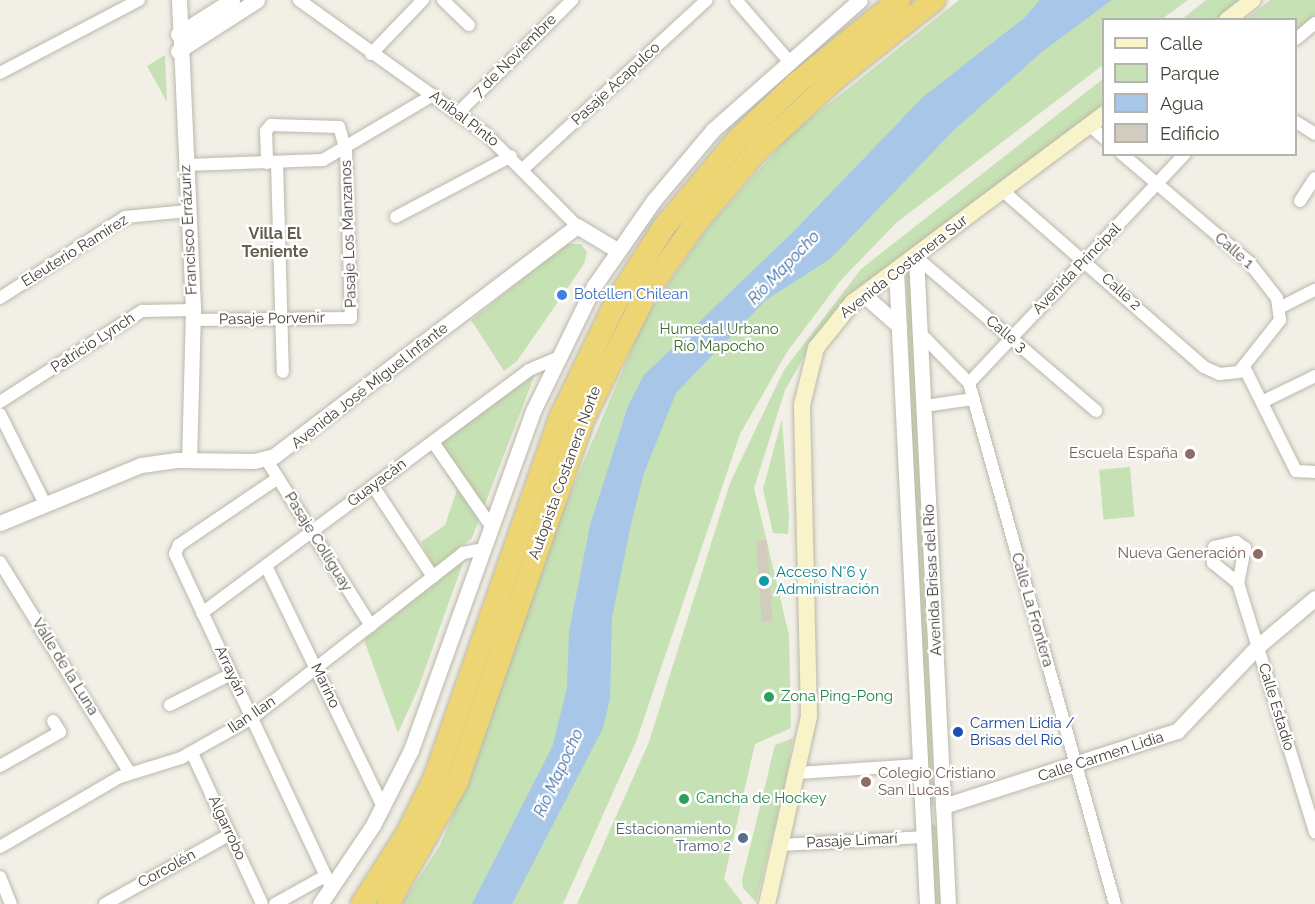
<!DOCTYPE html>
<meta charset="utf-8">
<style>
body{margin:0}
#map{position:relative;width:1315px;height:904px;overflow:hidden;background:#f1efe6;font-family:Raleway,sans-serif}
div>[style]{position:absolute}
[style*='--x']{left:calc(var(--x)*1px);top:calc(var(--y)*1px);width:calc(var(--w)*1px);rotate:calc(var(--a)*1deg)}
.green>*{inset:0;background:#c6e1b3;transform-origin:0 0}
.water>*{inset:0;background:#a8c6e7}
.building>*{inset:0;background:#d1ccbd;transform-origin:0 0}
.roads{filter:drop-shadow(0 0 2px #bbb7aa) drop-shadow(0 0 2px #bbb7aa)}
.minor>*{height:12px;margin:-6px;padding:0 6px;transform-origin:6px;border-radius:6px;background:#fff}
.tertiary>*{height:15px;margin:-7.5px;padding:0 7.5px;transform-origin:7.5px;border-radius:7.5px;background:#fff}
.secondary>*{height:16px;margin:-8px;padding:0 8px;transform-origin:8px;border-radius:8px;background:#f8f3c9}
.motorway>*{height:22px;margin:-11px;padding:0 11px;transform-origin:11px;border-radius:11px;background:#eed574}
.dots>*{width:16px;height:16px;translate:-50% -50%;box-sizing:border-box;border:3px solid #fff;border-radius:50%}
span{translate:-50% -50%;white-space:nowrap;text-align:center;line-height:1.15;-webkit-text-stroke:4.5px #fff;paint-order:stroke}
.street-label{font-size:15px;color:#434036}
.shop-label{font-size:15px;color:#366cbe}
.left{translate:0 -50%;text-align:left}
.park-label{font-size:15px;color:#3f6e30}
.education-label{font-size:15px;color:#785e54}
.right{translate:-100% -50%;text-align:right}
.culture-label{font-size:15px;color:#0d838f}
.leisure-label{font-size:15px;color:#27864d}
.transit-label{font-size:15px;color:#164399}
.service-label{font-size:15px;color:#4e5e75}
.neighbourhood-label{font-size:16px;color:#645e4e;font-weight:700}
.water-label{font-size:16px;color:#3c6aa2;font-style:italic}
.legend{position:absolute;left:1102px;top:18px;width:195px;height:138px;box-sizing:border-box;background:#fff;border:2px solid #b4b3af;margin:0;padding:8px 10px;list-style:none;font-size:18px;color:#434036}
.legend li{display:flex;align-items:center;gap:12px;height:30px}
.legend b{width:30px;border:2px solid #b4b3af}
</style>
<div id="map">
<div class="green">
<i style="clip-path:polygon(959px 0,1188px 0,1162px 19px,1104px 20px,1103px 65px,896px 223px,841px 280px,787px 352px,740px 434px,637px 739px,563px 904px,402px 904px,440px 845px,477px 759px,546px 550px,645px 318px,708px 227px,791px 134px)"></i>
<i style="clip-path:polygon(1206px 0,1242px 0,1217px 19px,1181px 20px)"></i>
<i style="clip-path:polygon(1270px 0,1315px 0,1315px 15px,1296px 32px,1296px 20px,1245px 20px)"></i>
<i style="clip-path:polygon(165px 55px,167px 102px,147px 66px)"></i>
<i style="clip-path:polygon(1103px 79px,1103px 107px,999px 187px,808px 350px,785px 390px,754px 488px,789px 635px,791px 728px,755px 744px,724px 879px,743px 904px,577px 904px,649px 742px,730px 483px,784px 370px,861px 269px)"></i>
<i style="clip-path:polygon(567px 244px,581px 244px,587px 252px,584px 264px,517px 361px,504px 371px,471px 320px)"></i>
<i style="clip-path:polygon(906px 273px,910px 275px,934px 784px,933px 806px,925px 809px)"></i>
<i style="clip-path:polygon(535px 374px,472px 538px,434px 568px,421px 542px,445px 525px,457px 490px,431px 450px)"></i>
<i style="clip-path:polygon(782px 419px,789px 517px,788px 534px,773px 533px,763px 489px)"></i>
<i style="left:1130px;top:467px;width:50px;height:31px;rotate:85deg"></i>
<i style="clip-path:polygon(464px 560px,418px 689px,398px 733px,364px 640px)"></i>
<i style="clip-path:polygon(793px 738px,783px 792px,756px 902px,743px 888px,742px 880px,775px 745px)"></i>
<i style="clip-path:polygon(931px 824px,937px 826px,942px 904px,933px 904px)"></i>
</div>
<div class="water">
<i style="clip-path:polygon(1040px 0,1112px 0,1043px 51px,954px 130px,830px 259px,766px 300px,676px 393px,644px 473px,632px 520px,612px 617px,610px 699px,603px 728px,512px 904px,472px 904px,553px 745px,567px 687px,569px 632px,590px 525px,628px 406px,644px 375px,792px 233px,923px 97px,1024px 18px)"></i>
</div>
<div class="building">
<i style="left:767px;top:540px;width:81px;height:11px;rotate:86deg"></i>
</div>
<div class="roads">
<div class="minor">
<i style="--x:299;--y:0;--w:229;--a:35.6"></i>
<i style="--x:485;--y:133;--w:131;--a:45.3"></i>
<i style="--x:443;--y:0;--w:36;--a:44"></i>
<i style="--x:736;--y:0;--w:79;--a:49.1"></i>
<i style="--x:1296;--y:39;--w:25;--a:-40"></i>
<i style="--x:371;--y:54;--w:75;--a:-46.1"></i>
<i style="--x:0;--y:73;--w:157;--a:-27.7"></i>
<i style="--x:458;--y:113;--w:161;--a:-44.7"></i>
<i style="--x:1296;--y:122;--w:22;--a:32"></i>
<i style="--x:1089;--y:125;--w:20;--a:41"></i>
<i style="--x:277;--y:163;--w:209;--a:88.4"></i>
<i style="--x:186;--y:165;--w:137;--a:-2.1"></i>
<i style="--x:323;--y:160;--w:128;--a:-30.6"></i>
<i style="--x:524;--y:168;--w:248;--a:-42.6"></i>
<i style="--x:1003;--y:191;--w:267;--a:41.2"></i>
<i style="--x:1204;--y:367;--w:17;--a:24"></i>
<i style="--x:1220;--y:374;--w:19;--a:-6"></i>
<i style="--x:1239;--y:372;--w:66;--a:-51.7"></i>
<i style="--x:1280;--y:320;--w:22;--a:-98"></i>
<i style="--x:1277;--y:298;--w:46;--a:-127.9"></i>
<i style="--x:1249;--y:262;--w:167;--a:-139.6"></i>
<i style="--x:1300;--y:201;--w:27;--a:-57"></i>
<i style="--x:396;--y:217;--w:130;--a:-27.9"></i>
<i style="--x:916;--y:257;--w:237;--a:40.5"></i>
<i style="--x:0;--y:298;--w:149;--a:-32.9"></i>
<i style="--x:125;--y:217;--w:63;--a:-5.4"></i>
<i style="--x:1281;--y:307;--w:38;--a:-27"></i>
<i style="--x:193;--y:320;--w:158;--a:-0.7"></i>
<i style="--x:351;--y:318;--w:167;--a:-91.7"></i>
<i style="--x:346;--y:151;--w:25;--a:-106"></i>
<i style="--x:339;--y:127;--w:68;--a:-178.3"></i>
<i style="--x:271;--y:125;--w:8;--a:130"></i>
<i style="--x:266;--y:131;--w:32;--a:88"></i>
<i style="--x:921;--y:334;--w:69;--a:45.6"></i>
<i style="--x:969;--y:383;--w:541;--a:74.35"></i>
<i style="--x:1245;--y:369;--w:114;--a:63.4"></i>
<i style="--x:1296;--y:471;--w:19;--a:3"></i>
<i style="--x:969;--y:383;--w:315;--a:-46.7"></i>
<i style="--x:0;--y:402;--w:169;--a:-32.7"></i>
<i style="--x:142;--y:311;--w:51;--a:-1.1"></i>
<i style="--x:1262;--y:402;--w:59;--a:-26.1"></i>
<i style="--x:925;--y:406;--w:49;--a:-8.3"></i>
<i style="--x:0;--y:414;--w:101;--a:63.4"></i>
<i style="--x:433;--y:442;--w:102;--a:55.4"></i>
<i style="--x:266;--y:459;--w:197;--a:57.8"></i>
<i style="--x:278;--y:478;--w:120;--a:145.9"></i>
<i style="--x:179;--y:545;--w:10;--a:114"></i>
<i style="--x:175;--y:554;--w:370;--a:64.9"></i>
<i style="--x:373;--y:486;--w:109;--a:56.6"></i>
<i style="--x:0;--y:562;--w:246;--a:58.4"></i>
<i style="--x:266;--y:566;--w:268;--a:64.1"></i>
<i style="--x:1238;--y:583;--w:32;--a:-141"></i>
<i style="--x:1213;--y:563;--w:16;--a:-86"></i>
<i style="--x:1214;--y:547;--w:23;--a:-13"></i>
<i style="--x:1236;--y:542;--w:11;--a:34"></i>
<i style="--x:1245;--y:548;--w:36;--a:101"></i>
<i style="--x:1238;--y:583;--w:261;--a:72.8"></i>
<i style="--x:202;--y:613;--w:407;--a:-36.6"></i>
<i style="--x:529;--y:370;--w:28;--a:-23"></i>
<i style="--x:170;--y:705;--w:68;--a:-26.9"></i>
<i style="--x:192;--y:753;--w:166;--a:65.1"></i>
<i style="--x:0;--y:766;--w:69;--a:-29.5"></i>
<i style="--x:60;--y:732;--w:13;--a:-122"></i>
<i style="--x:798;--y:773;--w:121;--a:-3.8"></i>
<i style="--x:781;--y:845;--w:141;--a:-3.2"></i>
<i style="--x:0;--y:847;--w:139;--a:-30.3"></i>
<i style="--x:120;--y:777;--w:64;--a:-17.3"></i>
<i style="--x:181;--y:758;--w:81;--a:-29.4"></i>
<i style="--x:252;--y:718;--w:268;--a:-38"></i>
<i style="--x:463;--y:553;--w:21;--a:-11"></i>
<i style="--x:0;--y:877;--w:29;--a:68"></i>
<i style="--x:105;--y:904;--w:143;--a:-29.2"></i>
<i style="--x:275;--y:904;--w:57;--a:-29.2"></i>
</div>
<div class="tertiary">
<i style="--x:179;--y:0;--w:310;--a:87.4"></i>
<i style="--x:193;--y:310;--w:150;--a:91.5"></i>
<i style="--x:178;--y:34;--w:64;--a:-32.2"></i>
<i style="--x:178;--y:51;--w:94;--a:-32.8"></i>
<i style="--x:916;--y:257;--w:648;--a:87.17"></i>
<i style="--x:896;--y:270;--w:635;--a:87.2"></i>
<i style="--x:863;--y:294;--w:48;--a:41.6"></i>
<i style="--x:0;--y:523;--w:152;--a:-22.4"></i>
<i style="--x:141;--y:465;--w:36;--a:-8"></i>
<i style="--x:177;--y:460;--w:77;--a:0.7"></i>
<i style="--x:254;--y:461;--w:21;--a:-14"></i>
<i style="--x:274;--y:456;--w:380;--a:-37.2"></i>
<i style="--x:577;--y:226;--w:47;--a:31"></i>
<i style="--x:943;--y:806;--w:246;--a:-17.8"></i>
<i style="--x:1177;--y:731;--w:116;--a:-46.4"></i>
<i style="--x:1257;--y:647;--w:76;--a:-40.2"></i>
<i style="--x:320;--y:904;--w:95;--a:-56.1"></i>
<i style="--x:373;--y:825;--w:84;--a:-63.1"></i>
<i style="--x:411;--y:750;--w:360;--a:-70.2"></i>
<i style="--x:533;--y:411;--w:139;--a:-64"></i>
<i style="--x:594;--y:286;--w:105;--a:-55.1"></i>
<i style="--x:654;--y:200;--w:92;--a:-49.9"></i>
<i style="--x:713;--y:130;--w:196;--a:-41.5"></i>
</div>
<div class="secondary">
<i style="--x:1227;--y:20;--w:33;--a:-38"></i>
<i style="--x:767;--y:904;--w:193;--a:-77.4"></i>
<i style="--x:809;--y:716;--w:311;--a:-91.3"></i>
<i style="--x:802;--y:405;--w:59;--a:-76.2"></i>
<i style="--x:816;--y:348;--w:59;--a:-51.2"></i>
<i style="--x:853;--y:302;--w:314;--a:-36.8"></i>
</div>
<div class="motorway">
<i style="--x:362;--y:904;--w:83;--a:-57.3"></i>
<i style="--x:407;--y:834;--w:64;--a:-63.8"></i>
<i style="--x:435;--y:777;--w:378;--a:-70.8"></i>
<i style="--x:559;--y:420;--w:131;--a:-64.2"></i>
<i style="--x:616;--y:302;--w:89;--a:-57.4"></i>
<i style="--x:664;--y:227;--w:115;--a:-49.9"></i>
<i style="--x:738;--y:139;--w:81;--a:-43.5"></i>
<i style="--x:797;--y:83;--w:132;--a:-39.1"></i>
<i style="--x:388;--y:904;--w:138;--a:-60.5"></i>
<i style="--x:456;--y:784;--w:386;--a:-70.8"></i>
<i style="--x:583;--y:419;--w:139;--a:-63.4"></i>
<i style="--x:645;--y:295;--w:90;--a:-54.9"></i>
<i style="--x:697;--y:221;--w:94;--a:-49.3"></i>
<i style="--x:758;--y:150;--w:108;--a:-42.7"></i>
<i style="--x:837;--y:77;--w:124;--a:-38.4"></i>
</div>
</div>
<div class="dots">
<i style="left:562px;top:295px;background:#3f7fe0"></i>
<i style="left:1190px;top:454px;background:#8d6e63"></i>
<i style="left:1258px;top:554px;background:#8d6e63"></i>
<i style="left:764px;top:581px;background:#0f9aa8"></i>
<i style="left:769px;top:697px;background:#2e9e5b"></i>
<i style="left:958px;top:732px;background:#1a4fb4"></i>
<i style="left:866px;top:782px;background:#8d6e63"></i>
<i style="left:684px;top:799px;background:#2e9e5b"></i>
<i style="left:743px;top:838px;background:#5c6f8a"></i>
</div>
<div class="street-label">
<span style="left:515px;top:56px;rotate:-45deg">7 de Noviembre</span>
<span style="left:616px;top:84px;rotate:-43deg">Pasaje Acapulco</span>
<span style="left:464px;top:119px;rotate:37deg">Aníbal Pinto</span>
<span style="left:189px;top:230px;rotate:-93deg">Francisco Errázuriz</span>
<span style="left:349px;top:234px;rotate:-92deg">Pasaje Los Manzanos</span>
<span style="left:75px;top:251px;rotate:-32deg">Eleuterio Ramírez</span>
<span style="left:1234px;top:251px;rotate:41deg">Calle 1</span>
<span style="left:904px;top:267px;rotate:-38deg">Avenida Costanera Sur</span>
<span style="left:1077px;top:269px;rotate:-46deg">Avenida Principal</span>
<span style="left:1121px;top:292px;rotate:42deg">Calle 2</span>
<span style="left:272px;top:319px;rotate:-1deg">Pasaje Porvenir</span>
<span style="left:1006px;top:334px;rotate:40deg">Calle 3</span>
<span style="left:93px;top:343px;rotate:-33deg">Patricio Lynch</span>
<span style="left:370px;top:386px;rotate:-38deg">Avenida José Miguel Infante</span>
<span style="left:565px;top:473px;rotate:-70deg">Autopista Costanera Norte</span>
<span style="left:377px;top:483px;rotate:-37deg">Guayacán</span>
<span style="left:318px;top:542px;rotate:58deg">Pasaje Colliguay</span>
<span style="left:933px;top:580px;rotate:-93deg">Avenida Brisas del Río</span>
<span style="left:1032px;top:610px;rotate:74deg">Calle La Frontera</span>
<span style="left:65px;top:667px;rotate:58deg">Valle de la Luna</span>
<span style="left:230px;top:671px;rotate:65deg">Arrayán</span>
<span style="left:325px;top:686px;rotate:64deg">Marino</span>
<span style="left:1276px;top:707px;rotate:73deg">Calle Estadio</span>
<span style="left:252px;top:715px;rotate:-34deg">Ilan Ilan</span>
<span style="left:1101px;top:757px;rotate:-18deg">Calle Carmen Lidia</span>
<span style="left:227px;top:828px;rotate:65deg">Algarrobo</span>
<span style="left:852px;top:841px;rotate:-3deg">Pasaje Limarí</span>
<span style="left:167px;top:869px;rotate:-29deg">Corcolén</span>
</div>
<div class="shop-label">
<span class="left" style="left:574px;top:295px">Botellen Chilean</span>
</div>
<div class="park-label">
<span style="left:719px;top:338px">Humedal Urbano<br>Río Mapocho</span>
</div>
<div class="education-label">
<span class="right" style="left:1178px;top:454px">Escuela España</span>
<span class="right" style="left:1246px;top:554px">Nueva Generación</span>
<span class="left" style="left:878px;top:782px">Colegio Cristiano<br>San Lucas</span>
</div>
<div class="culture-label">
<span class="left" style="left:776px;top:581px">Acceso N°6 y<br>Administración</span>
</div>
<div class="leisure-label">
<span class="left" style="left:781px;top:697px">Zona Ping-Pong</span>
<span class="left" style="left:696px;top:799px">Cancha de Hockey</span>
</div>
<div class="transit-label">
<span class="left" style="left:970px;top:732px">Carmen Lidia /<br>Brisas del Río</span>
</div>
<div class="service-label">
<span class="right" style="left:731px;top:838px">Estacionamiento<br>Tramo 2</span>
</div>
<div class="neighbourhood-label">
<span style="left:275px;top:243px">Villa El<br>Teniente</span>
</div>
<div class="water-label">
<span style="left:784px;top:268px;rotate:-46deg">Río Mapocho</span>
<span style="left:559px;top:773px;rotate:-65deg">Río Mapocho</span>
</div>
<ul class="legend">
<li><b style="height:8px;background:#f8f3c9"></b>Calle</li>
<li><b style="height:16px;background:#c6e1b3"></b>Parque</li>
<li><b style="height:16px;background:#a8c6e7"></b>Agua</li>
<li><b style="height:16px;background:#d1ccbd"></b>Edificio</li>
</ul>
</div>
